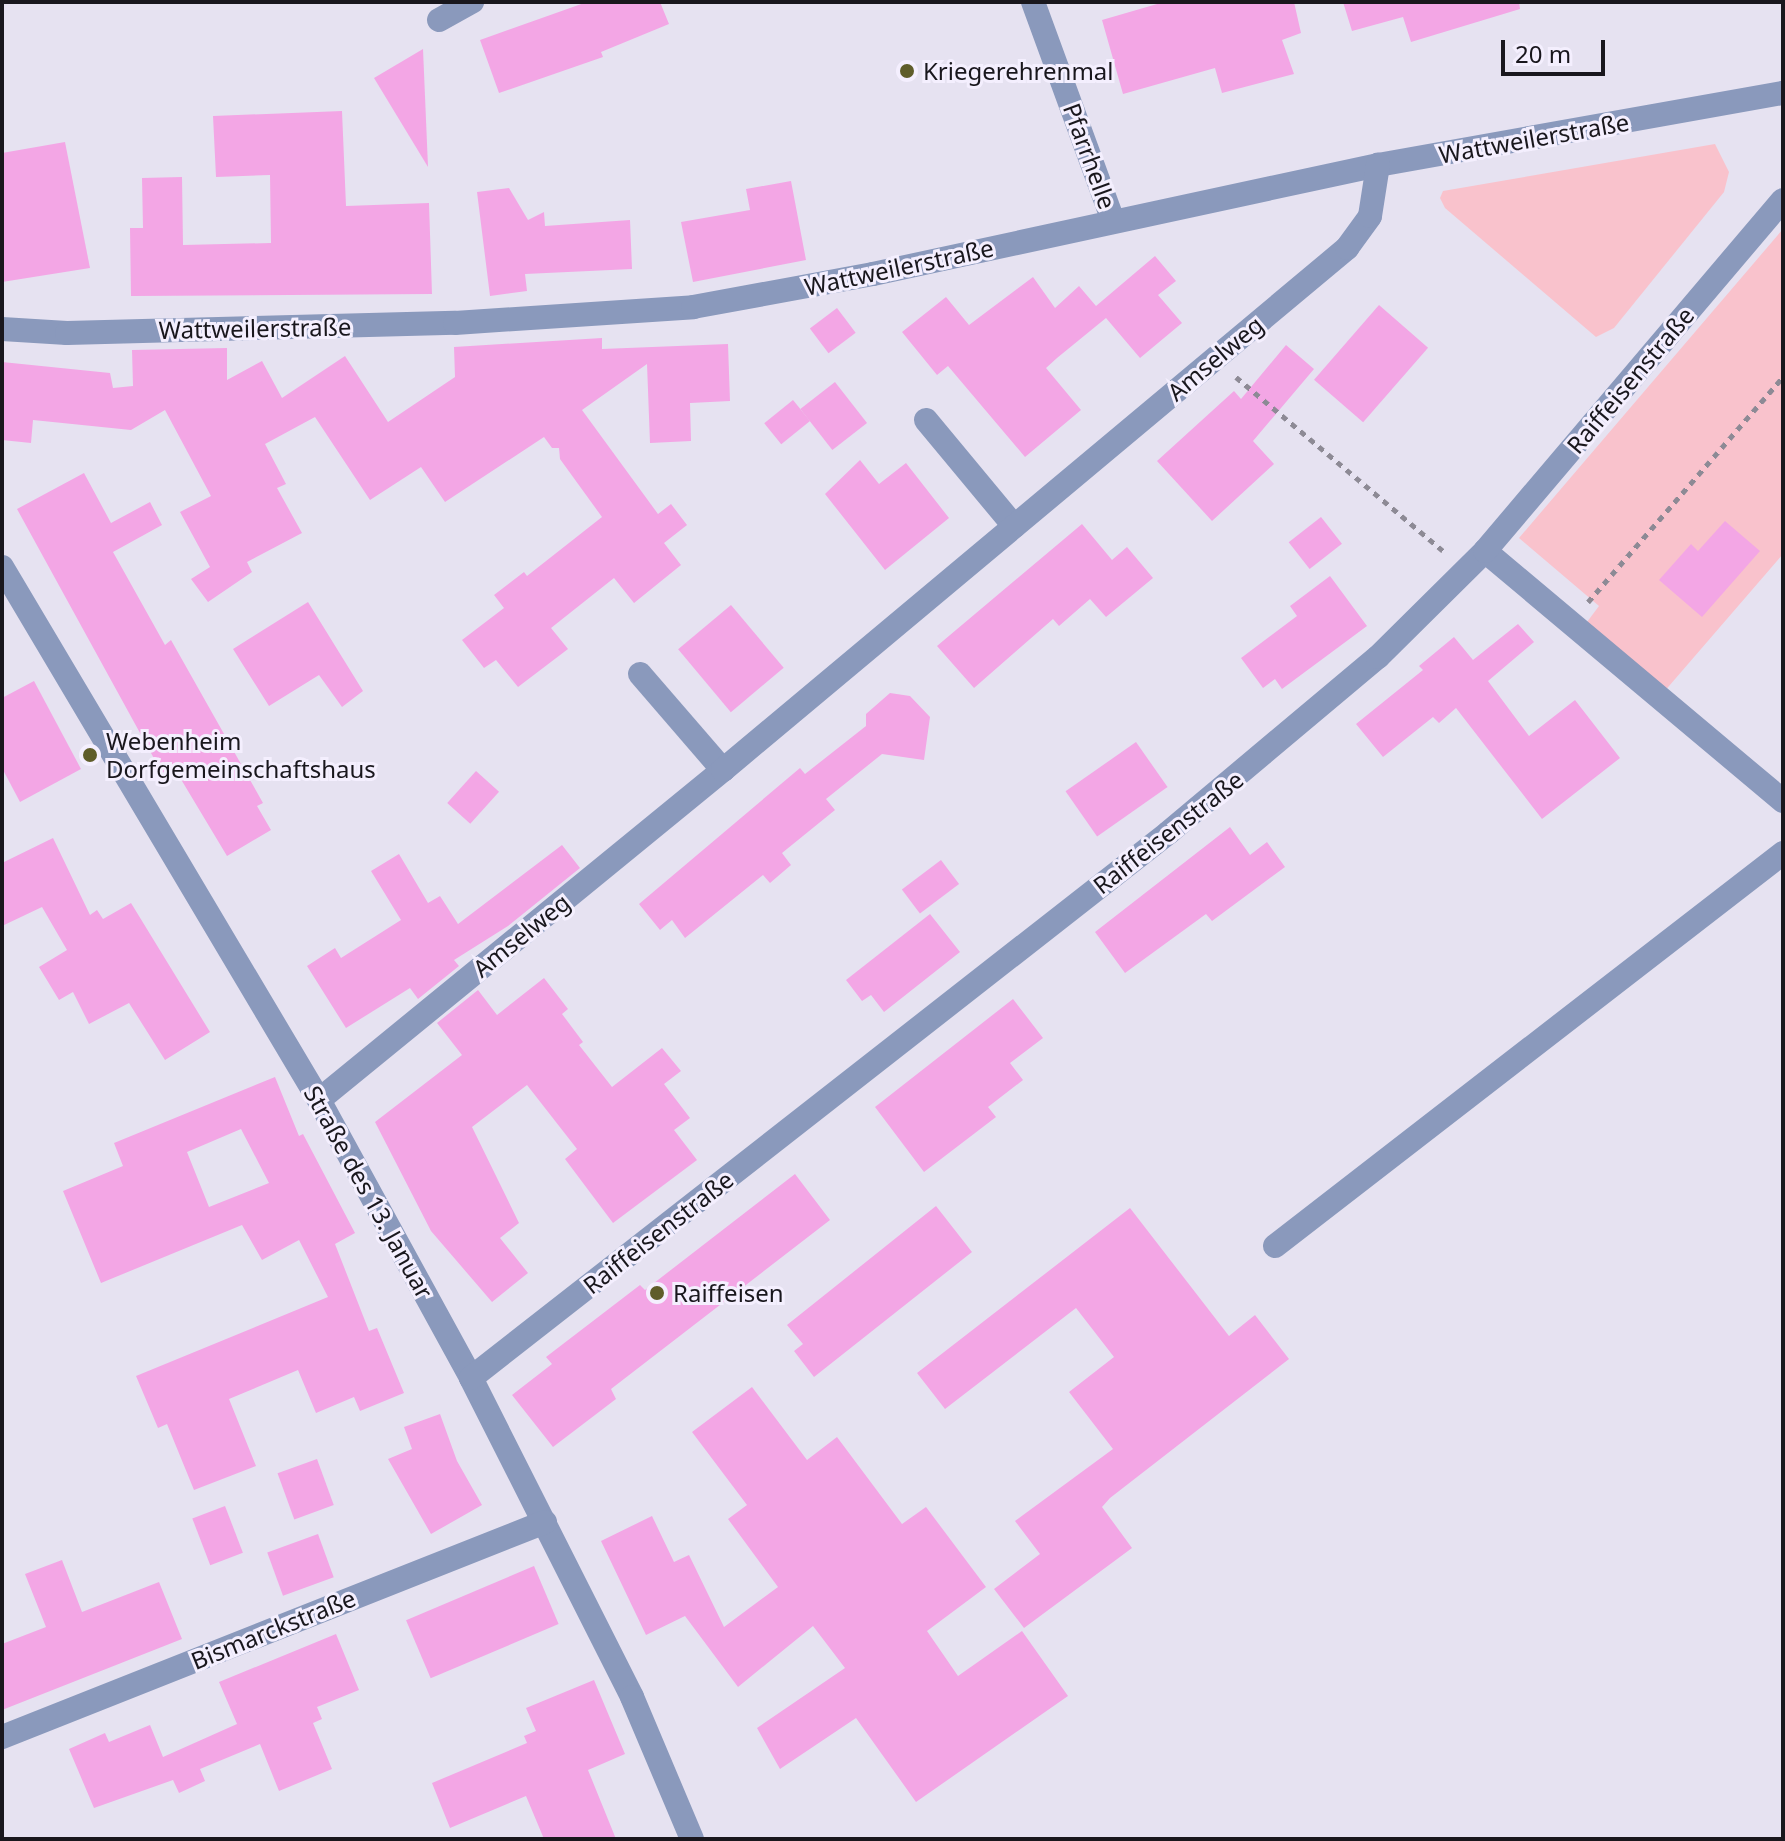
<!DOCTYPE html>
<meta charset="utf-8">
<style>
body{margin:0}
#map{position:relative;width:1785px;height:1841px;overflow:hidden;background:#e6e2f1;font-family:"Noto Sans",sans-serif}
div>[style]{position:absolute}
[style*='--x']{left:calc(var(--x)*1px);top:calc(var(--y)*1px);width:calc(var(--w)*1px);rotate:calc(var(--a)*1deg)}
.green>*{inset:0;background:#f9c2cc}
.building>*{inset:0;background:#f3a6e5;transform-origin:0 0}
.path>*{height:5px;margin-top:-2.5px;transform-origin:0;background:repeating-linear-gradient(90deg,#8d8a95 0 6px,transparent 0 12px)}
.minor>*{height:24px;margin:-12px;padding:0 12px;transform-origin:12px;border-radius:12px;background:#8a99bc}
.dots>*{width:22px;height:22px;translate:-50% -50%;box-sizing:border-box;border:4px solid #f4effe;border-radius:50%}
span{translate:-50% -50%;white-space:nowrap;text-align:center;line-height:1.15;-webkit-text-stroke:6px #f4effe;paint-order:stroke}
.poi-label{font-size:24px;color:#19171d}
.left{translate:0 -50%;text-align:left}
.street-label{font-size:24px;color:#19171d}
.frame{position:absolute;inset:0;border:4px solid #19171d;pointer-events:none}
.scale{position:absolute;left:1501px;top:40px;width:104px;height:36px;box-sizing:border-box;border:4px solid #19171d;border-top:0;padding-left:10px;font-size:24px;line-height:28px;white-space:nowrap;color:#19171d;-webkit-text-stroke:6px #f4effe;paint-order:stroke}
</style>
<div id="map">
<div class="green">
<i style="clip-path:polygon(1715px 144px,1729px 172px,1724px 192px,1614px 328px,1596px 337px,1445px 208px,1440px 198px,1443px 191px)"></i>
<i style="clip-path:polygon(1783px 229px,1783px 554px,1663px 693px,1584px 626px,1599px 606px,1519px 538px)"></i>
</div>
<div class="building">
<i style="clip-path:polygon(587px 2px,660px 2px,669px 24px,601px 52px,603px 57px,499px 93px,480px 40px)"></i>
<i style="clip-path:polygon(1164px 2px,1294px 2px,1301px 33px,1282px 40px,1294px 74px,1222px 93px,1215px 68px,1123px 94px,1102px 20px)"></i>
<i style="clip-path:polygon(1343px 2px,1519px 2px,1520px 9px,1411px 42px,1403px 17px,1352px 31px)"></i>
<i style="clip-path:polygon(423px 49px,428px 167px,374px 78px)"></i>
<i style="clip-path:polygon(342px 111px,346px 206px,429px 203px,432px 294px,131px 296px,130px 228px,143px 228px,142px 178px,182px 177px,183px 245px,271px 243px,270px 175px,216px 177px,213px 116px)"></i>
<i style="clip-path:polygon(65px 142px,90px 268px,2px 282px,2px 153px)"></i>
<i style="clip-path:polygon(791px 181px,806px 260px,693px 282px,681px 222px,750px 210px,746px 189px)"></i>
<i style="clip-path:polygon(509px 188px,528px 220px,544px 212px,545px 226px,630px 220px,632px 269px,525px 274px,527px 291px,490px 296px,477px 192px)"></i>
<i style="clip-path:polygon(1155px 256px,1176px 281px,1158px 295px,1182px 323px,1140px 358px,1106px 318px,1057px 358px,1046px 368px,1081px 410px,1025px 457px,948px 366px,937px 375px,902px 332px,946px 297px,969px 325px,1033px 277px,1055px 308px,1079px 286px,1096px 306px)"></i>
<i style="left:1379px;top:305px;width:65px;height:99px;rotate:41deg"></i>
<i style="left:837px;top:308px;width:31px;height:34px;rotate:53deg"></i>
<i style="clip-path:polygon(602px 338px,602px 349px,728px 344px,730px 401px,690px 403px,691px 441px,650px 443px,647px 364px,582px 410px,658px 514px,671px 504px,687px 525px,664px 543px,681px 565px,634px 603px,614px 578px,551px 628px,568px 649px,518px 687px,496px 660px,484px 668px,462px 640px,504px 608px,494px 595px,524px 572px,527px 576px,602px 517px,560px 459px,559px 448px,552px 448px,544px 437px,445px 502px,421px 467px,370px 500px,315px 417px,265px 444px,286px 484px,277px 488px,302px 533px,247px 562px,252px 572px,208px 602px,191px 579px,210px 567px,180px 512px,211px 496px,165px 410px,131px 430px,33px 420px,31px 443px,2px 440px,2px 362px,110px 373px,113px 388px,133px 386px,132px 350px,227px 348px,227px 380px,262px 361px,282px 398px,345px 356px,388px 422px,455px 377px,454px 347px)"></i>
<i style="clip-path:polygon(1286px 345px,1314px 369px,1253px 441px,1274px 464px,1212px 521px,1157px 461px,1234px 391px,1241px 399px)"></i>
<i style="left:835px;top:382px;width:52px;height:44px;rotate:52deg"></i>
<i style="left:793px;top:400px;width:27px;height:37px;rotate:51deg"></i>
<i style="clip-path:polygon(860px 460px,879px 484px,906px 463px,949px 518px,885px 570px,825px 494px)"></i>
<i style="clip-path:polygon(84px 473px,111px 523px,150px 502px,162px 525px,113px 552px,165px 645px,171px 640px,263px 803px,257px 806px,271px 830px,227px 856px,173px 766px,162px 773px,17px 509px)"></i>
<i style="left:1321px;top:517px;width:34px;height:41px;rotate:52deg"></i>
<i style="clip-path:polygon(1725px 521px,1760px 551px,1702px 617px,1659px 580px,1691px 544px,1698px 551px)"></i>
<i style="clip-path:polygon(1082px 524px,1112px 560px,1127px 547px,1153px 578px,1106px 617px,1090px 599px,1059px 626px,1053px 619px,974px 688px,937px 646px)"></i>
<i style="clip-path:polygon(1330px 576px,1367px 626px,1282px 689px,1275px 679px,1263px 688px,1241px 658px,1297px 616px,1290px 606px)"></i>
<i style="clip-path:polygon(308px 602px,363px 691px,342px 707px,319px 675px,269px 706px,233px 649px)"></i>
<i style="left:731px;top:605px;width:82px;height:69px;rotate:50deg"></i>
<i style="clip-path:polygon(1518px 624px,1534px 642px,1488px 681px,1529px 736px,1575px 700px,1620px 758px,1542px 819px,1456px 708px,1439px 723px,1433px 717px,1383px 757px,1356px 724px,1423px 670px,1419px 666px,1454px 637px,1473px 660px)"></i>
<i style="clip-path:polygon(34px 681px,81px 769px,20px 802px,2px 768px,2px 698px)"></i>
<i style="clip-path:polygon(890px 693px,910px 696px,930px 717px,924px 760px,882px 754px,826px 799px,835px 810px,782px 853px,791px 865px,770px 883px,763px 875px,685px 938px,672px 920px,660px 930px,639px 904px,800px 768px,805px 774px,866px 726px,866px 714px)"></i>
<i style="left:1136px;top:742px;width:55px;height:86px;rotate:55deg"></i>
<i style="left:476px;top:771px;width:31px;height:43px;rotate:42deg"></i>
<i style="clip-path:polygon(1230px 827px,1250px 855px,1267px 842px,1285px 867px,1212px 921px,1206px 914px,1125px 973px,1095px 932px)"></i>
<i style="clip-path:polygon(53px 838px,90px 915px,97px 910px,103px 919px,131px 903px,210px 1032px,165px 1060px,129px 1003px,89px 1024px,73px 992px,59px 1000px,39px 967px,67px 950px,42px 907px,2px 926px,2px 863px)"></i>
<i style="clip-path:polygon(562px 845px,580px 868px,508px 926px,454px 960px,459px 966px,418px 999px,410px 988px,346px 1028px,307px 966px,335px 948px,341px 958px,401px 920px,371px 871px,399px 854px,428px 903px,440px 896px,458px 924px)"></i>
<i style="left:941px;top:860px;width:30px;height:49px;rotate:53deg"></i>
<i style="clip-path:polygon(930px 914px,960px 952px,884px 1012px,871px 995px,862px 1001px,846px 980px)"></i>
<i style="clip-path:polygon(544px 978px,568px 1009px,562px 1014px,583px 1042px,579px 1045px,612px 1087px,662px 1048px,681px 1071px,664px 1084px,690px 1118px,674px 1130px,697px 1160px,613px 1223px,565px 1159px,577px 1149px,527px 1085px,472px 1127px,519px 1223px,500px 1238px,528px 1273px,492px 1302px,431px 1231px,375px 1122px,462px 1055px,437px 1023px,478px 990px,497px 1015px)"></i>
<i style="clip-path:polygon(1013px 999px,1043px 1038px,1010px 1063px,1023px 1080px,988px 1107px,996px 1117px,924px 1172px,875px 1107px)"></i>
<i style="clip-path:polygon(evenodd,275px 1077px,299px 1136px,303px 1134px,355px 1233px,335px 1244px,369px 1331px,377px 1328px,404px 1393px,360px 1411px,354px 1397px,316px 1413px,298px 1370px,229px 1399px,256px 1466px,194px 1490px,167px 1424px,158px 1428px,136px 1376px,328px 1297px,299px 1240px,262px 1260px,242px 1225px,101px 1283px,63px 1191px,123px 1166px,114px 1143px,275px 1077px,241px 1129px,269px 1183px,209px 1207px,187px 1152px,241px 1129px)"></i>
<i style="clip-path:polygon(795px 1174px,830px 1220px,611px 1389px,616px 1399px,553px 1447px,512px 1395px,552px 1364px,546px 1357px,640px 1285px,645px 1290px)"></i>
<i style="clip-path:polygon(936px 1206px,972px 1252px,814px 1377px,794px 1351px,803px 1344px,787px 1325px)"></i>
<i style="clip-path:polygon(1130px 1208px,1229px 1336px,1255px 1315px,1289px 1359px,1110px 1498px,1102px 1507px,1132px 1548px,1024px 1628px,994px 1589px,1040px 1554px,1015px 1521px,1113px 1449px,1069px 1392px,1114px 1357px,1076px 1308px,945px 1409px,917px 1373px)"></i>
<i style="clip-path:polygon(752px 1387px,807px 1460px,837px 1437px,902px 1524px,926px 1507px,986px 1587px,927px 1631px,958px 1676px,1022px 1631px,1068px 1696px,916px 1802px,856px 1718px,780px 1769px,757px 1728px,845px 1668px,813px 1626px,738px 1687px,685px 1616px,646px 1635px,601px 1541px,652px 1516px,674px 1562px,689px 1555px,724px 1627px,778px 1587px,728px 1519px,747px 1505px,692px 1432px)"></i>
<i style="clip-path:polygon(440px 1414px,457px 1461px,482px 1505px,431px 1534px,388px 1459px,412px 1449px,404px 1427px)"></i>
<i style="left:317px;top:1459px;width:49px;height:42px;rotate:70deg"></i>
<i style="left:225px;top:1506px;width:50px;height:35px;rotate:69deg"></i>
<i style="left:318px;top:1534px;width:46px;height:54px;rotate:70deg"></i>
<i style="clip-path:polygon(62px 1560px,82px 1612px,159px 1582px,182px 1639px,2px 1710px,2px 1644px,46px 1627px,25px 1574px)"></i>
<i style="left:534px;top:1566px;width:63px;height:139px;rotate:67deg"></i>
<i style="clip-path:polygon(336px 1634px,359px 1690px,317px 1707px,322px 1719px,313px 1723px,332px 1769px,279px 1791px,260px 1744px,200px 1769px,205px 1781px,179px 1793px,173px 1780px,94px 1808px,69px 1749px,105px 1733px,109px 1742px,150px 1725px,163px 1757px,237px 1724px,219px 1682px)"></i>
<i style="clip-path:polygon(594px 1680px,625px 1754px,588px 1770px,616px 1839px,544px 1839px,526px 1796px,450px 1828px,432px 1783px,527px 1743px,524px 1736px,536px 1731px,526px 1708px)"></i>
</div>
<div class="path">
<i style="--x:1236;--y:377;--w:270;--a:40"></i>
<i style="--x:1588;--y:602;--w:298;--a:-49.1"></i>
</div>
<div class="minor">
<i style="--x:1033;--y:2;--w:233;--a:69.9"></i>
<i style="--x:439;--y:20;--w:38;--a:-29"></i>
<i style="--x:2;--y:329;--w:65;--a:3.5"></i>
<i style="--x:67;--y:333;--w:388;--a:-1.5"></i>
<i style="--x:455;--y:323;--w:239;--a:-3.8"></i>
<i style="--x:693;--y:307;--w:183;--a:-10.4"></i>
<i style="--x:873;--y:274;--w:517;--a:-12.18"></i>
<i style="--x:1378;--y:165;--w:411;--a:-10.1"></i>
<i style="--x:926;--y:420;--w:138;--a:50.3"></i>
<i style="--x:1485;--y:551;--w:389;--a:40"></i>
<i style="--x:2;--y:567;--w:620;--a:59.26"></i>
<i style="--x:319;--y:1100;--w:317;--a:61.3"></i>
<i style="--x:471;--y:1378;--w:357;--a:63.2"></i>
<i style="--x:632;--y:1697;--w:154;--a:67.1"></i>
<i style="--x:640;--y:674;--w:127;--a:49.2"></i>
<i style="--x:319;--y:1100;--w:522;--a:-39.24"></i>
<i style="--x:723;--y:770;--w:814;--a:-39.91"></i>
<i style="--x:1347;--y:248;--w:39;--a:-54"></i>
<i style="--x:1370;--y:216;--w:52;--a:-81.1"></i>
<i style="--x:1275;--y:1246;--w:642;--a:-37.73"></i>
<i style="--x:471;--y:1378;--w:885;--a:-38.02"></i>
<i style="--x:1168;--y:833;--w:274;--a:-40"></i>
<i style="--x:1378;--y:657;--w:151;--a:-44.7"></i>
<i style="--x:1485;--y:551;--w:460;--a:-49.7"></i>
<i style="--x:2;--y:1737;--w:584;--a:-21.6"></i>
</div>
<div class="dots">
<i style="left:907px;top:71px;background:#5f5d2a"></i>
<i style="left:90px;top:755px;background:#5f5d2a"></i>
<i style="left:657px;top:1293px;background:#5f5d2a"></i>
</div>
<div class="poi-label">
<span class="left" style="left:923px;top:71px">Kriegerehrenmal</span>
<span class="left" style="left:106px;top:755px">Webenheim<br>Dorfgemeinschaftshaus</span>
<span class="left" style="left:673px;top:1293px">Raiffeisen</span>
</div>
<div class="street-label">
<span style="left:1534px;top:138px;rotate:-10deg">Wattweilerstraße</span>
<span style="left:1090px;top:156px;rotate:70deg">Pfarrhelle</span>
<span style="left:899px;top:267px;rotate:-12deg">Wattweilerstraße</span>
<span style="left:255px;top:328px;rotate:-1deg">Wattweilerstraße</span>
<span style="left:1215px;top:358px;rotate:-40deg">Amselweg</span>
<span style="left:1630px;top:380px;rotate:-50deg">Raiffeisenstraße</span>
<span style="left:1168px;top:832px;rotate:-38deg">Raiffeisenstraße</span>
<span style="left:521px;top:935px;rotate:-39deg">Amselweg</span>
<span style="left:369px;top:1192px;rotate:61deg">Straße des 13. Januar</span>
<span style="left:658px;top:1232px;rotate:-38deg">Raiffeisenstraße</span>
<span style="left:273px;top:1629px;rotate:-22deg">Bismarckstraße</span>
</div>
<div class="frame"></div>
<div class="scale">20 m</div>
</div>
